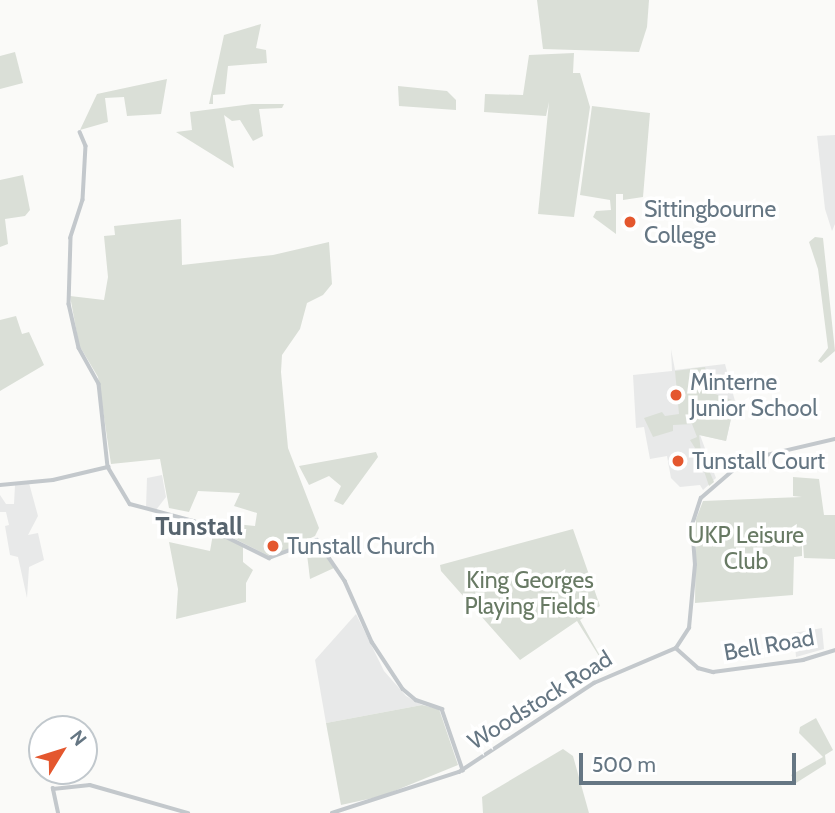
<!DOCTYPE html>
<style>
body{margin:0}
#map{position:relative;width:835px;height:813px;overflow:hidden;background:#fafaf8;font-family:Cabin,sans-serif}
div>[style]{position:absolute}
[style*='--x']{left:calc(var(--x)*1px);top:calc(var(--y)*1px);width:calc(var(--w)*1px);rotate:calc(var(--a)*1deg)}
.built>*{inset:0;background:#e8e9e9}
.green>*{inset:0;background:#dadfd7}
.minor>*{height:3.5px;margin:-1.75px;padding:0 1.75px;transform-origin:1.75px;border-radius:1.75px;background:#c3c8cc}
.dots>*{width:19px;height:19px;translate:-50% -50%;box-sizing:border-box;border:4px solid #fff;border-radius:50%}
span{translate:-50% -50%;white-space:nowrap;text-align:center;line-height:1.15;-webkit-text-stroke:7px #fff;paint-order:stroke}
.poi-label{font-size:23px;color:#657683}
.left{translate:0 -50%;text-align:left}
.park-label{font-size:23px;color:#687a64}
.street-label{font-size:23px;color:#657683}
.quarter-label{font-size:26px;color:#57646e;font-weight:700}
.north{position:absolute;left:28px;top:715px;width:70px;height:70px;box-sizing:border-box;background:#fff;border:2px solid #c1c8cd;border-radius:50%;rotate:52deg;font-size:19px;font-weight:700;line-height:28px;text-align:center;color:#657683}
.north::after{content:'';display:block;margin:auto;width:24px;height:32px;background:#e4572e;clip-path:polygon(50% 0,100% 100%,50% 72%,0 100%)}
.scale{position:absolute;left:579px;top:753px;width:217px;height:32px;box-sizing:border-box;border:4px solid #657683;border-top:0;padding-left:9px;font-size:21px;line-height:24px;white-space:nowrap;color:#657683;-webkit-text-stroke:5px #fff;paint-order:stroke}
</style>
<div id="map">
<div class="built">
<i style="clip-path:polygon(835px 135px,835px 224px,832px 231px,825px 209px,817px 136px)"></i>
<i style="clip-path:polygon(671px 349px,675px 370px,725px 364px,735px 401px,726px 441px,700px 435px,716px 478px,703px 490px,700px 485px,680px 487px,671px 478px,667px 456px,650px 459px,644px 427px,636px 428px,633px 375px,672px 371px)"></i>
<i style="clip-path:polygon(162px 475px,166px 497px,156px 510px,146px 508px,147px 478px)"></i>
<i style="clip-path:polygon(29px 483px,38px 516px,28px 535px,38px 533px,44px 560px,29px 567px,27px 598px,18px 557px,10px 555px,5px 526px,9px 525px,6px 512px,0 512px,0 495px,6px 504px,14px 504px,15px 485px)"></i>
<i style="clip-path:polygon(356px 614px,384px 671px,406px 696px,422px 705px,326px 723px,315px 660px)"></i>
<i style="clip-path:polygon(822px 628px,824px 649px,796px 657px,794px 633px)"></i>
</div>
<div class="green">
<i style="clip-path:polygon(537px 0,649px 0,647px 27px,639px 52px,543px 49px)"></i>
<i style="clip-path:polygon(261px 24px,256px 48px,266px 50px,267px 63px,228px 66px,225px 94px,213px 95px,213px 104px,209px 104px,224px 35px)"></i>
<i style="clip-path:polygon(15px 52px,23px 83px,0 89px,0 56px)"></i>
<i style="clip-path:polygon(574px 53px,573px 73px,580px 73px,590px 107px,574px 217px,538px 214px,549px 102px,546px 116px,484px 112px,485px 94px,523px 95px,529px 55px)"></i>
<i style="clip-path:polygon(167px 79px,161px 114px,127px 116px,124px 97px,105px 98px,108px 122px,80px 130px,97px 94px)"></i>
<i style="clip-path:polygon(398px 86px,447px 91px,456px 100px,456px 110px,399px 106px)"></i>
<i style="clip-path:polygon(252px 104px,284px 104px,282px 108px,259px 109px,263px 136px,253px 141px,240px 120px,232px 121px,224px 115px,234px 168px,176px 132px,192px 130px,190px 112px)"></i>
<i style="clip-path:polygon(592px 106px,650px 113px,643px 197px,623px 200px,623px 194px,616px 194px,616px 234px,593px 217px,596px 211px,611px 210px,610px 200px,580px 195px)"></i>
<i style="clip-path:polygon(23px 175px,30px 210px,25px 216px,5px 219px,8px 244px,0 247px,0 180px)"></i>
<i style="clip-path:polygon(181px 219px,182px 265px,273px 255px,329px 242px,332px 284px,323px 295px,307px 303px,300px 329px,282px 355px,281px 372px,288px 448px,319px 528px,315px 536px,271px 557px,223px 533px,226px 523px,255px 526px,257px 513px,234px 506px,240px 493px,198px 491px,189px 512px,169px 508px,160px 459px,111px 464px,98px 377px,79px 345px,70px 296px,104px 300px,108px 277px,104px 236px,115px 235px,114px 226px)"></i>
<i style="clip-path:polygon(815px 237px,823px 238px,835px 351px,821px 363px,818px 361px,828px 348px,818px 269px,809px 242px)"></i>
<i style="clip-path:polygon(16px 316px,22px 334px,29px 332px,44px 365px,0 391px,0 320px)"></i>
<i style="clip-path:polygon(705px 367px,712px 393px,735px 401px,726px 441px,699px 435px,701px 452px,714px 482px,709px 486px,699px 456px,691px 452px,695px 448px,690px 440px,697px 437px,692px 424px,673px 425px,673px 431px,653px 437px,644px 418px,662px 412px,665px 416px,679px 414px,675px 371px)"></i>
<i style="clip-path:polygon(376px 452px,378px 457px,343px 505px,334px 501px,341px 486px,329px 476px,309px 485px,299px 466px)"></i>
<i style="clip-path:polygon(793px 477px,819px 479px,824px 515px,835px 515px,835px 559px,804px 558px,802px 529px,802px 556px,794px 557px,793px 595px,695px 603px,696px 519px,703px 501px,802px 497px,793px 496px)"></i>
<i style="clip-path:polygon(573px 529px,600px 606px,580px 620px,609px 672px,577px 621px,520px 660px,441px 571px,440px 565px)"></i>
<i style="clip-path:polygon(213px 534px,243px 545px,243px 562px,253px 570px,246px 583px,246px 602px,176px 619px,178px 589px,169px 542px,210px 551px)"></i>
<i style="clip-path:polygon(317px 542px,334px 568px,310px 579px,306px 546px)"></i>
<i style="clip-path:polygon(422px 705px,439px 709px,458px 765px,382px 796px,341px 805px,326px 723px)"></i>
<i style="clip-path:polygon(816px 718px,833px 750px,825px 755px,826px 764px,796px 783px,791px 775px,823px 757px,799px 733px,800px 727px)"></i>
<i style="clip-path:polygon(563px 749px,573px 756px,589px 813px,483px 813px,482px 797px)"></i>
</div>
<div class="minor">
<i style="--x:80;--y:132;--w:15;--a:67"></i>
<i style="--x:86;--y:146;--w:54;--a:93.2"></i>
<i style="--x:83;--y:200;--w:40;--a:108"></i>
<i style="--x:71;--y:238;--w:66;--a:91.7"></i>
<i style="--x:69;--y:304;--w:45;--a:77.2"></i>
<i style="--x:79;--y:348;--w:41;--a:60.9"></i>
<i style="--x:99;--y:384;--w:83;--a:83.8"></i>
<i style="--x:108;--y:467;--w:43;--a:59.3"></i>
<i style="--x:130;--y:504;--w:66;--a:14.9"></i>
<i style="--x:194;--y:521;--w:84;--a:26.3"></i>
<i style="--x:269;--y:558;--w:51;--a:-20.6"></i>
<i style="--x:317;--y:540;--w:50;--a:55.7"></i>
<i style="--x:345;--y:581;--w:67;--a:66.1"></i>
<i style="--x:372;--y:642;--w:56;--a:56.6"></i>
<i style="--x:403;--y:689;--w:17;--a:40"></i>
<i style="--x:416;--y:700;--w:28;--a:19"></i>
<i style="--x:442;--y:709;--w:65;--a:71"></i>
<i style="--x:0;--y:485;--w:53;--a:-5.4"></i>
<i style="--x:53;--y:480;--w:57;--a:-13.3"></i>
<i style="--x:676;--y:648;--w:30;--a:42"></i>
<i style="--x:698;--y:668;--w:16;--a:15"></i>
<i style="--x:713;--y:672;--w:91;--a:-7.6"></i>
<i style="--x:803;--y:660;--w:34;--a:-17"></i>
<i style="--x:58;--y:813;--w:25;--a:-102"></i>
<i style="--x:53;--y:789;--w:37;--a:-6"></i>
<i style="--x:90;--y:785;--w:102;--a:15.9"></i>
<i style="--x:332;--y:813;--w:133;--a:-17.9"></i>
<i style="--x:459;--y:772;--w:162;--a:-33.4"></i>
<i style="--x:594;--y:683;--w:89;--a:-23.1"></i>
<i style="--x:676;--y:648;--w:24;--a:-57"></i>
<i style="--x:689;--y:628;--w:63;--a:-84.6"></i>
<i style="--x:695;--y:565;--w:40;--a:-94.3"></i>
<i style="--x:692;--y:525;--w:28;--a:-72"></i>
<i style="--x:701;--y:498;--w:58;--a:-40.8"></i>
<i style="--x:745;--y:460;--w:92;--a:-13.1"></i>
</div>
<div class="dots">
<i style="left:630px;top:222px;background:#e4572e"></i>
<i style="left:676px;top:395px;background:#e4572e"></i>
<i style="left:678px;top:461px;background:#e4572e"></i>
<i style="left:273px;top:546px;background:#e4572e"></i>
</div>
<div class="poi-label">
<span class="left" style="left:644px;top:222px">Sittingbourne<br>College</span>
<span class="left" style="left:690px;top:395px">Minterne<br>Junior School</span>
<span class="left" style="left:692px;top:461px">Tunstall Court</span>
<span class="left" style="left:287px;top:546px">Tunstall Church</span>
</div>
<div class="park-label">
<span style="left:746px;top:548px">UKP Leisure<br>Club</span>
<span style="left:530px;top:593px">King Georges<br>Playing Fields</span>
</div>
<div class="street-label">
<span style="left:769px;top:645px;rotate:-10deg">Bell Road</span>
<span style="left:540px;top:700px;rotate:-32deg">Woodstock Road</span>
</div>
<div class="quarter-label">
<span style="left:199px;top:527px">Tunstall</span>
</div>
<div class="north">N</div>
<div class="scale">500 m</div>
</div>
